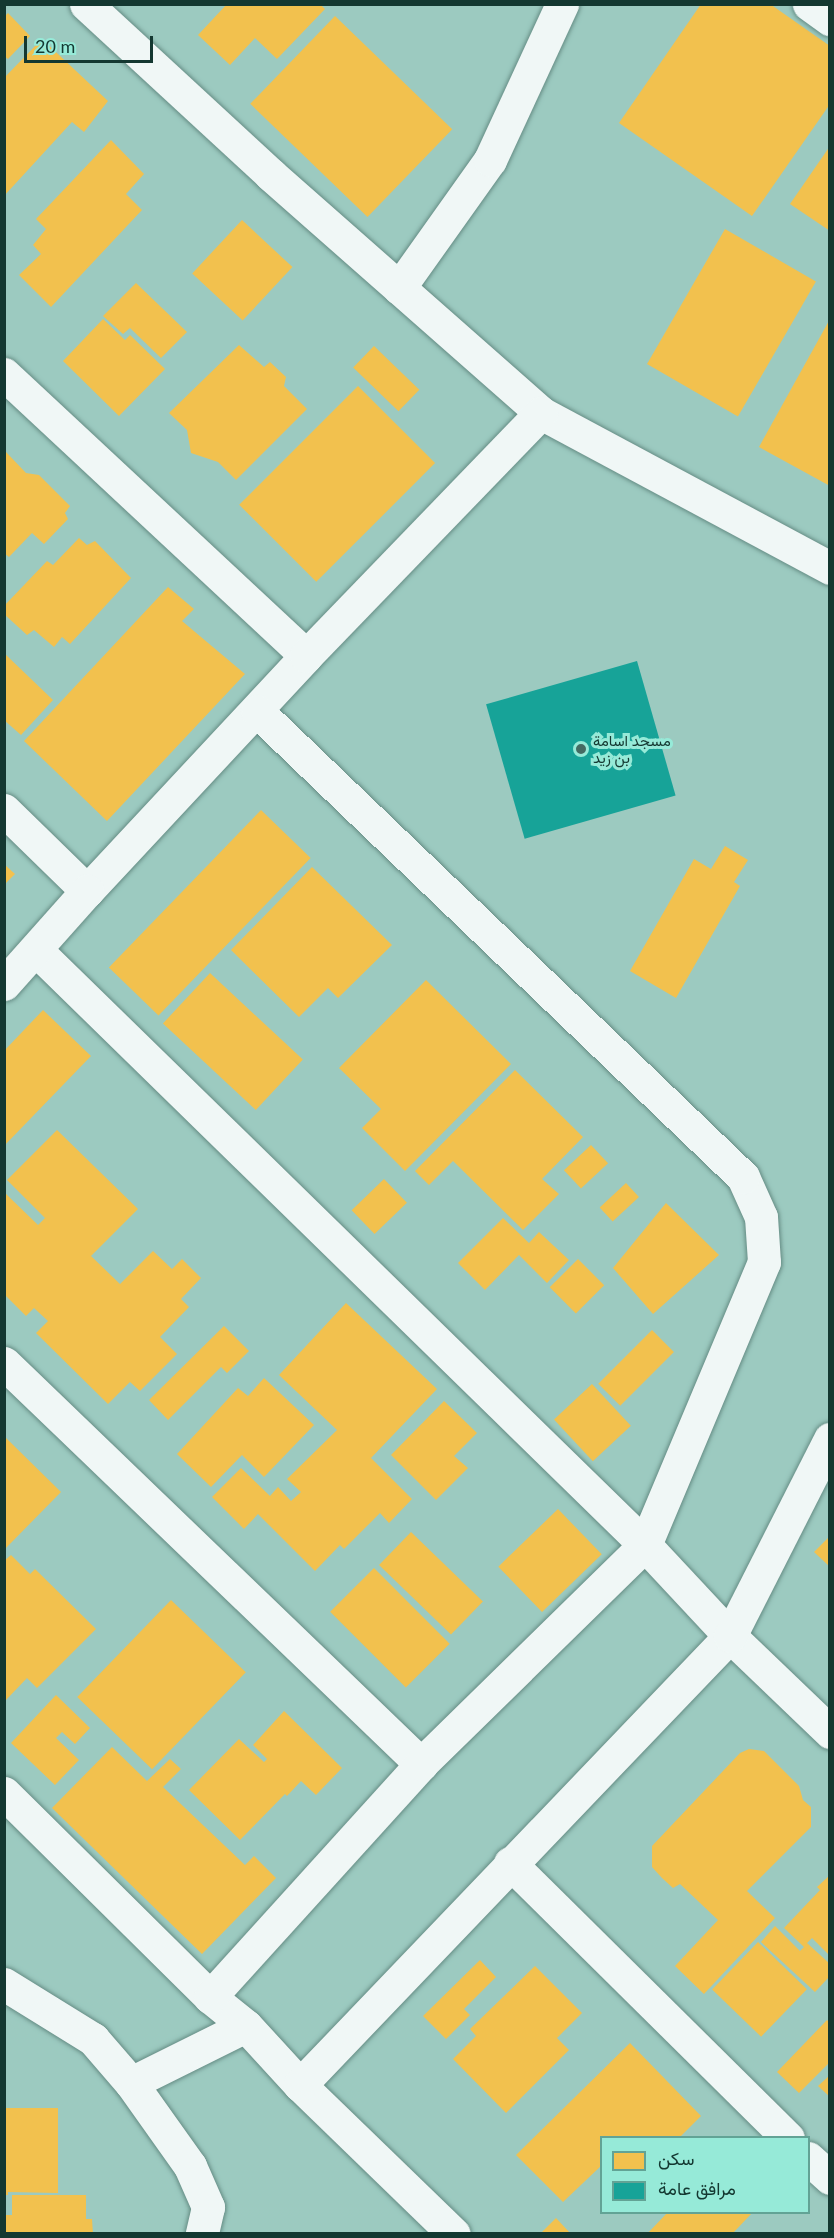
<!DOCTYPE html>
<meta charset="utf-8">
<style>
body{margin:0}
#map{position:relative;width:834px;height:2238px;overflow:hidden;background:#9ccac0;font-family:Lato,Vazirmatn,sans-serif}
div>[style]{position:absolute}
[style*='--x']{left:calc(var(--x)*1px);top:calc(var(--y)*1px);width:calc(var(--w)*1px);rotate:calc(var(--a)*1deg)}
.homes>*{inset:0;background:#f2c14e;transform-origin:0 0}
.public>*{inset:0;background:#17a398;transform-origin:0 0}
.roads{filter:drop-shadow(0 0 2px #658c84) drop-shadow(0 0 2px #658c84)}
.minor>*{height:33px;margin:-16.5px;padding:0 16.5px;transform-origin:16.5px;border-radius:16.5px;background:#f0f7f6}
.dots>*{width:16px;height:16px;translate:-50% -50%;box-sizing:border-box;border:3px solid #96ead8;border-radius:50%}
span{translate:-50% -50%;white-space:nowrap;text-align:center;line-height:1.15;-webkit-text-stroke:6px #96ead8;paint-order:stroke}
.poi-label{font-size:15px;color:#143831}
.left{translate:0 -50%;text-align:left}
.frame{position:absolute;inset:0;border:6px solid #143831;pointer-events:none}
.legend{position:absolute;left:600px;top:2136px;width:210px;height:78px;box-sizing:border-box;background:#96ead8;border:2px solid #62a395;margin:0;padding:8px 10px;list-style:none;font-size:18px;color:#143831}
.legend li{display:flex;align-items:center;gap:12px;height:30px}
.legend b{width:30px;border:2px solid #62a395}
.scale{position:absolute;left:24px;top:36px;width:129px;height:27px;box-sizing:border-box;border:3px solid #143831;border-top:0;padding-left:8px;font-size:18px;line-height:21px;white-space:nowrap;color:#143831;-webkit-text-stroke:4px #96ead8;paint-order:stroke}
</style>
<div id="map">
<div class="homes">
<i style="clip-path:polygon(227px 4px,320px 4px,325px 9px,277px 59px,255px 38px,230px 65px,198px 35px)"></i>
<i style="clip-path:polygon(701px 4px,770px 4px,830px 46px,830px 104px,752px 216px,619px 123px)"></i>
<i style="clip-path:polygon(8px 13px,30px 36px,8px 59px,4px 56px,4px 17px)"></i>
<i style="left:335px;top:16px;width:163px;height:122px;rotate:44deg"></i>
<i style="clip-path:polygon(42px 39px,108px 101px,84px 132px,72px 122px,4px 196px,4px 78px)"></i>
<i style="clip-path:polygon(111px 140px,144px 174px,126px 194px,142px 210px,51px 307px,19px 275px,41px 254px,33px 245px,46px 229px,36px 219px)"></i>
<i style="clip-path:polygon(830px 146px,830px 231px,790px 204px)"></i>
<i style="left:242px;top:220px;width:69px;height:73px;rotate:43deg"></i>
<i style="left:725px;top:229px;width:105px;height:156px;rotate:30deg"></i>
<i style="clip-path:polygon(136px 283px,187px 332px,161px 358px,130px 328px,123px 334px,103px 316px)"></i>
<i style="clip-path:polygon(103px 319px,125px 340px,130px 335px,165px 369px,119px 416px,63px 361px)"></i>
<i style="clip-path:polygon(830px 319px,830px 486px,759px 447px)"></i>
<i style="clip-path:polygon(239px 345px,264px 367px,270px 362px,286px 377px,284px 386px,307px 409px,236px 480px,218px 462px,191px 453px,187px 430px,169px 413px)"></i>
<i style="left:374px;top:346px;width:63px;height:30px;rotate:44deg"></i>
<i style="left:358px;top:386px;width:109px;height:168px;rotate:45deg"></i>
<i style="clip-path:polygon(6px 452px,26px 473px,39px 475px,70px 506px,65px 513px,68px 519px,44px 544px,32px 533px,9px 557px,4px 553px)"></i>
<i style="clip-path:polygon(79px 538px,87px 545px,95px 541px,131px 578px,70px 644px,62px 637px,54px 647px,34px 630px,27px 635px,4px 614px,4px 606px,47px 561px,53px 565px)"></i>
<i style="clip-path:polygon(168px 587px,194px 609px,182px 621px,245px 674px,107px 821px,24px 741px)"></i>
<i style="clip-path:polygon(4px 653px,53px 700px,21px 735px,4px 720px)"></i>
<i style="left:261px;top:810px;width:69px;height:219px;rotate:44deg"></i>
<i style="clip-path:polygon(725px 846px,748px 860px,734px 882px,740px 886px,676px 998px,630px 971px,694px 859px,711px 869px)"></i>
<i style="clip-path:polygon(4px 864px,15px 874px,4px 885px)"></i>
<i style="clip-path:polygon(312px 867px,392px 945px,338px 998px,328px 988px,299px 1017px,231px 950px)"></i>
<i style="left:210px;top:973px;width:127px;height:69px;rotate:43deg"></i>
<i style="clip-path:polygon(426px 980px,511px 1064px,405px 1171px,362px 1128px,381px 1109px,339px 1068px)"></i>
<i style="clip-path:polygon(43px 1010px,91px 1056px,4px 1146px,4px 1051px)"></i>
<i style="clip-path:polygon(515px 1070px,583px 1137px,542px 1179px,559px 1194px,523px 1230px,453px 1161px,429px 1185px,415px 1171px)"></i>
<i style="clip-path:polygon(57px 1130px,138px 1209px,91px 1256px,120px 1284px,153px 1251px,172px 1269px,182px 1259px,201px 1278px,181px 1299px,189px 1307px,160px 1337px,177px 1354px,140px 1391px,130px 1382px,108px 1404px,36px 1333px,48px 1321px,34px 1308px,26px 1316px,4px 1294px,4px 1192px,38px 1225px,45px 1218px,7px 1180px)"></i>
<i style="left:591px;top:1145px;width:25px;height:37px;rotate:47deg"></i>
<i style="left:384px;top:1179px;width:33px;height:45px;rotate:46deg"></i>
<i style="left:626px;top:1183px;width:19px;height:36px;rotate:47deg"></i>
<i style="clip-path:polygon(666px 1203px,719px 1255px,653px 1314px,613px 1268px)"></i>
<i style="clip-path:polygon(503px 1218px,529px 1243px,539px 1232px,569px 1260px,547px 1283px,519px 1255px,485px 1290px,458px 1263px)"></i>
<i style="left:578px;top:1259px;width:37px;height:40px;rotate:45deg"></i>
<i style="clip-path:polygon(346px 1303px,437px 1389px,371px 1458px,412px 1499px,389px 1523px,380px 1513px,344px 1549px,340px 1545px,315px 1571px,258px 1514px,244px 1529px,212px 1497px,241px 1468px,270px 1496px,278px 1487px,291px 1501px,301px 1492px,287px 1479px,337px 1430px,279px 1375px)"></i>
<i style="clip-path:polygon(224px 1326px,249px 1351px,227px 1373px,221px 1367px,168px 1420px,149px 1400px)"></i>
<i style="left:652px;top:1330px;width:31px;height:76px;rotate:45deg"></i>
<i style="clip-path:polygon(264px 1378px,314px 1425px,264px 1477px,242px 1455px,211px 1487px,177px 1454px,238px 1388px,248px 1396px)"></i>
<i style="left:592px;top:1384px;width:57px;height:52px;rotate:47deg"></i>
<i style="clip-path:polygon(444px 1401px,477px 1433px,454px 1456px,468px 1468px,436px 1500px,391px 1455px)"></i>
<i style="clip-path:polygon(4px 1436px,61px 1492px,4px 1550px)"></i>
<i style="left:558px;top:1509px;width:63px;height:83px;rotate:46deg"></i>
<i style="left:411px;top:1532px;width:100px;height:46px;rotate:44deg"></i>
<i style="clip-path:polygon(830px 1536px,830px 1567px,814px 1552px)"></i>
<i style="clip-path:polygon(11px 1555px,30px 1574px,35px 1569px,96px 1629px,37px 1688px,27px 1678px,6px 1700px,4px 1561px)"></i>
<i style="left:374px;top:1568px;width:107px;height:62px;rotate:45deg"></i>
<i style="left:171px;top:1600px;width:104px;height:135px;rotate:44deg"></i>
<i style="clip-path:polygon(56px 1695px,90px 1728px,75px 1744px,62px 1732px,56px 1738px,79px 1760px,55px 1785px,11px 1743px)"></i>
<i style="clip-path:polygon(284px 1711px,342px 1768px,316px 1795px,301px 1781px,287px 1796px,285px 1794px,240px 1840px,189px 1790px,239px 1739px,264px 1762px,267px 1759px,253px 1745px)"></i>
<i style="clip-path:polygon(112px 1747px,147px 1781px,170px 1759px,181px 1769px,163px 1787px,245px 1865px,254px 1856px,276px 1878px,202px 1954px,52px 1808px)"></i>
<i style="clip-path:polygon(749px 1749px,764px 1751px,799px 1786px,803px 1800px,811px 1807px,811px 1827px,747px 1891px,775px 1918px,704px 1994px,675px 1966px,718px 1920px,680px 1884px,673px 1888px,662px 1878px,652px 1867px,652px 1846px,740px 1753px)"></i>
<i style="clip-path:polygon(830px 1875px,830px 1956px,812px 1938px,807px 1943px,830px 1964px,830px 1976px,815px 1992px,761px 1942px,775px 1926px,800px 1951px,804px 1947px,784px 1928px,820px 1890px,817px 1887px)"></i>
<i style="left:758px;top:1942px;width:68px;height:66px;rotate:44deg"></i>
<i style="clip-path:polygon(480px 1960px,496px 1977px,464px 2009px,470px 2015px,446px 2039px,423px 2016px)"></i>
<i style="clip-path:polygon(535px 1966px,582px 2013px,557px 2038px,569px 2050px,506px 2113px,453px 2059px,476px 2036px,470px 2029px)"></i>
<i style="clip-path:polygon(827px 2020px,830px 2023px,830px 2062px,799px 2093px,777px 2072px)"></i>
<i style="clip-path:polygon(630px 2043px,701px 2116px,679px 2138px,602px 2138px,602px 2165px,563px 2202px,516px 2155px)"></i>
<i style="clip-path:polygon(830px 2075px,830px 2097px,818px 2086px)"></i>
<i style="clip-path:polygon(4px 2108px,58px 2108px,58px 2193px,8px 2192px,8px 2195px,4px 2195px)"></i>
<i style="clip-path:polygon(12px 2195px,86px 2195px,86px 2219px,92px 2219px,93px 2234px,4px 2234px,4px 2215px,12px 2215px)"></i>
<i style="clip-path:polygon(668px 2212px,753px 2212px,734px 2232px,736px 2234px,647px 2234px)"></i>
<i style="clip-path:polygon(556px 2218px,571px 2234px,540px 2234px)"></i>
</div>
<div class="public">
<i style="left:637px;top:661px;width:140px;height:157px;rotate:74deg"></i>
</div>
<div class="roads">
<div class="minor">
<i style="--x:86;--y:4;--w:251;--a:42.7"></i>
<i style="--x:270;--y:174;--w:361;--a:41.4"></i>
<i style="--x:541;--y:413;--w:328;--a:28.2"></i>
<i style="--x:809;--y:4;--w:26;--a:36"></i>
<i style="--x:399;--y:288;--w:157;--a:-54.6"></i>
<i style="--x:490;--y:160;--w:172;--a:-65.2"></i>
<i style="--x:4;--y:374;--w:413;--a:43"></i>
<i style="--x:4;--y:810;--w:116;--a:44.3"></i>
<i style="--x:87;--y:891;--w:321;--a:-47"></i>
<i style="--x:306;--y:656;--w:338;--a:-46"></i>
<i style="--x:36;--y:950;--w:851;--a:44.33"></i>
<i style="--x:645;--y:1545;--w:125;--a:47"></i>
<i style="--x:730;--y:1636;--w:139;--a:43.8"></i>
<i style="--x:4;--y:984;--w:125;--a:-48.3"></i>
<i style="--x:4;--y:1363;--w:579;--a:43.88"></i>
<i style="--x:4;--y:1793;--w:290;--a:44.7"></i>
<i style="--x:210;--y:1997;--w:46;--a:38.9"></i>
<i style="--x:246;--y:2026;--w:80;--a:47.5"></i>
<i style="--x:300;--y:2085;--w:214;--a:44.1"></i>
<i style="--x:510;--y:1863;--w:391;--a:44.7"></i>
<i style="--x:4;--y:1984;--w:105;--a:31.7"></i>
<i style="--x:93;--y:2039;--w:58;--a:49.2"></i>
<i style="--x:131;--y:2083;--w:128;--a:-26.4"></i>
<i style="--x:210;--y:1997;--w:314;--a:-47.8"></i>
<i style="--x:421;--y:1764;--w:313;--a:-44.4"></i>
<i style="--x:645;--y:1545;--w:307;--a:-67.2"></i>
<i style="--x:764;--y:1262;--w:45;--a:-93.8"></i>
<i style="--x:761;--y:1217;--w:44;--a:-114.2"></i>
<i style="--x:743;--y:1177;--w:673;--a:-136.2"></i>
<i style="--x:131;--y:2083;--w:102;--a:54.6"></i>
<i style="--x:190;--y:2166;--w:45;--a:66.3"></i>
<i style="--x:208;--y:2207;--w:28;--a:103"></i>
<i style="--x:300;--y:2085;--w:622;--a:-46.24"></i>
<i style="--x:730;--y:1636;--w:221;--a:-63.1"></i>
<i style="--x:808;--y:2158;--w:30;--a:42"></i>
</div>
</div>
<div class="dots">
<i style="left:581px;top:749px;background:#446b63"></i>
</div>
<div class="poi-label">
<span class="left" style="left:593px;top:749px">مسجد اسامة<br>بن زيد</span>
</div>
<div class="frame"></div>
<ul class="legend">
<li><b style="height:16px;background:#f2c14e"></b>سكن</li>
<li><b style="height:16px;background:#17a398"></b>مرافق عامة</li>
</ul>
<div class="scale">20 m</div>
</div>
